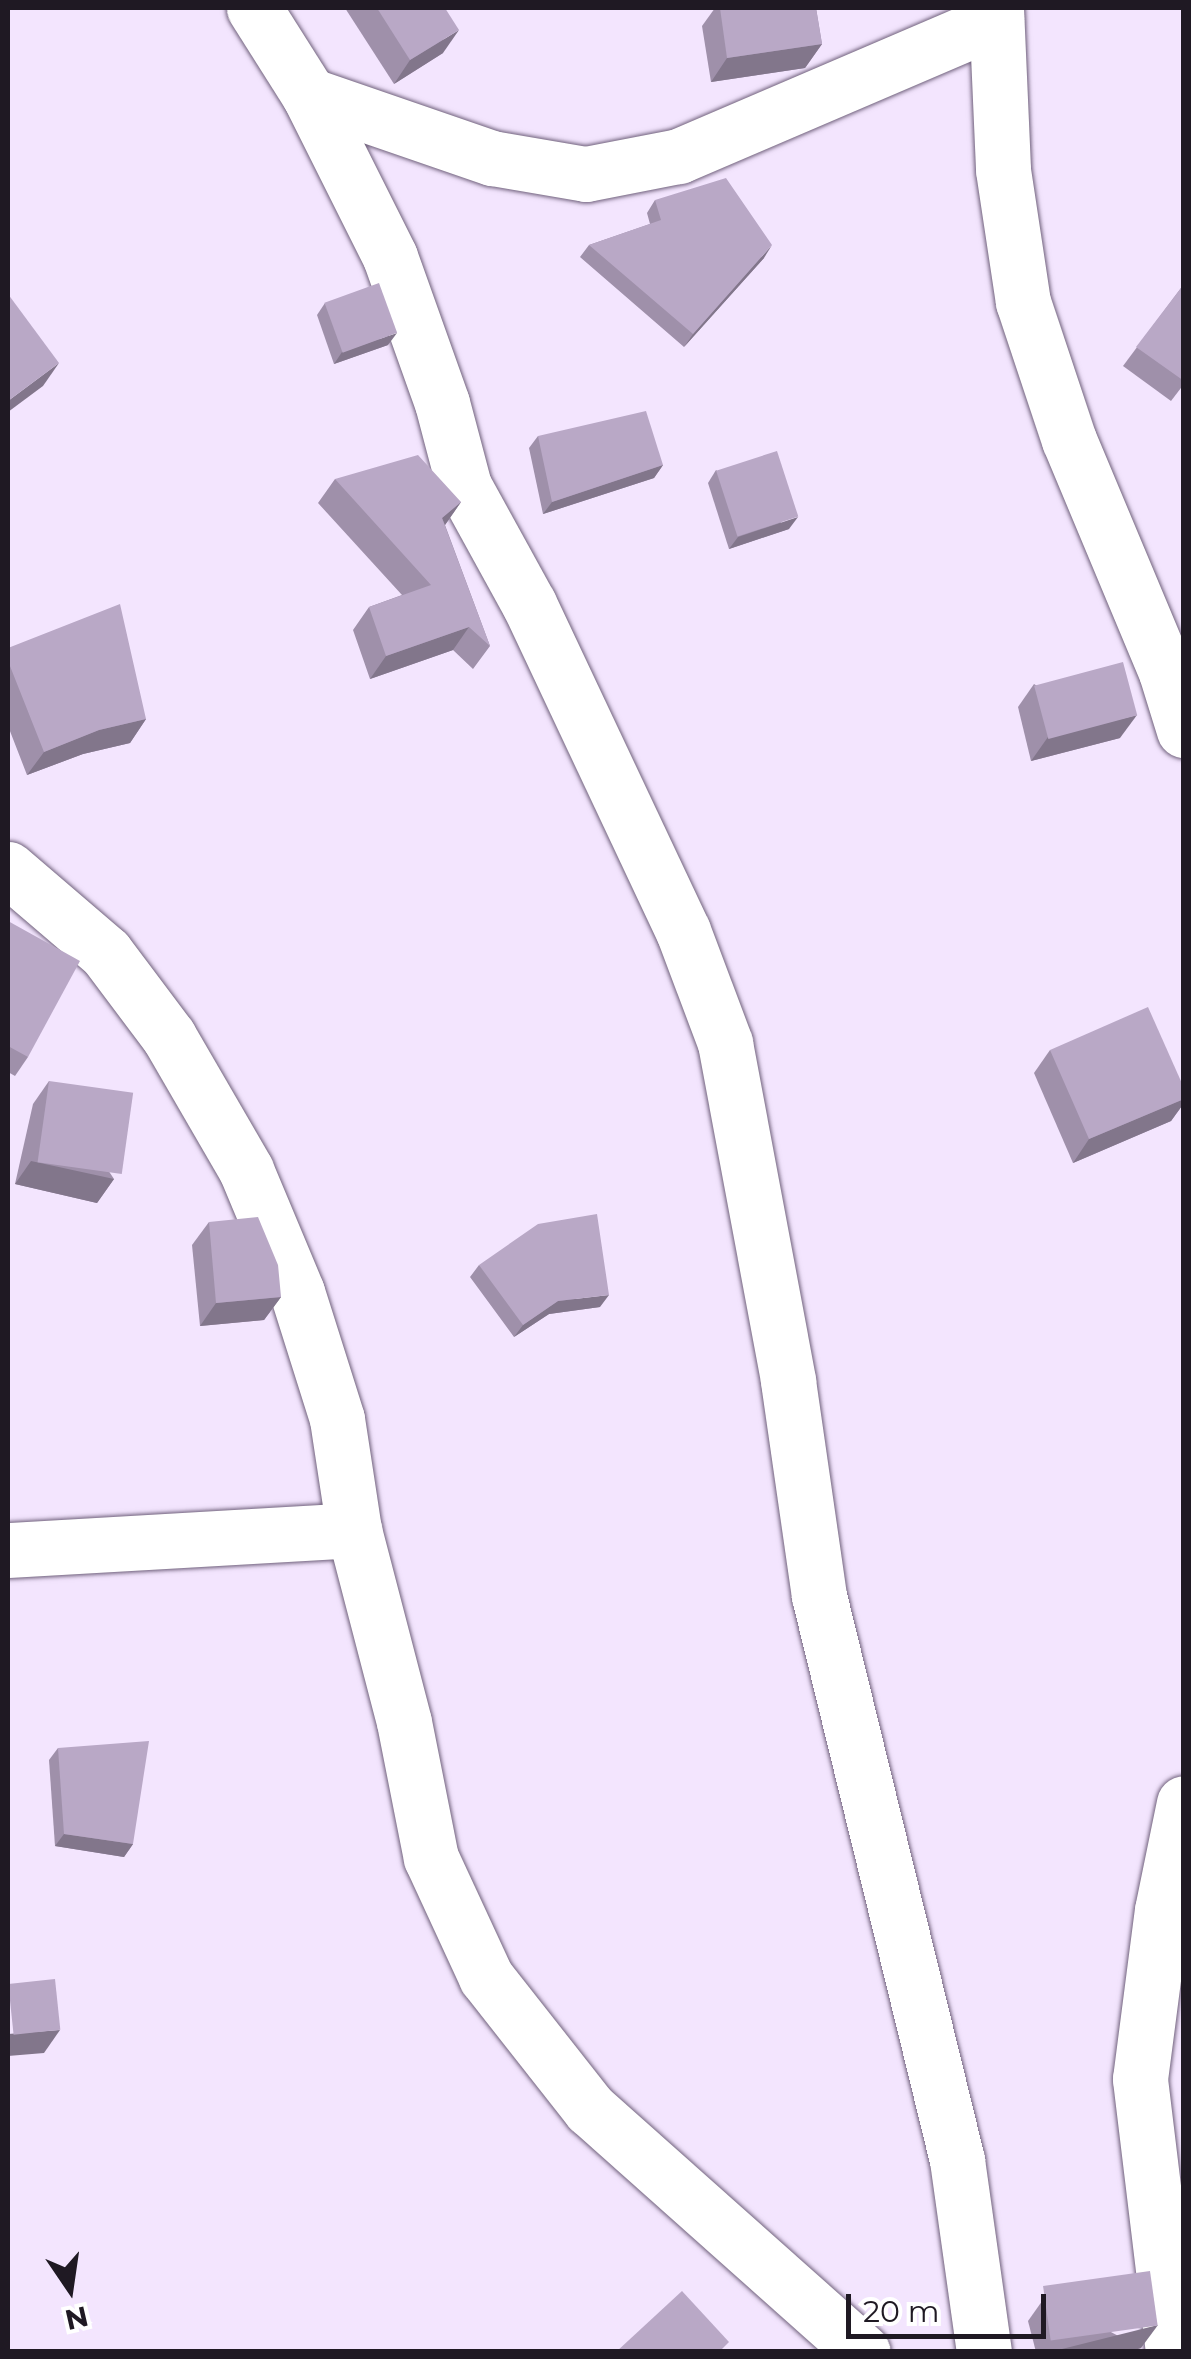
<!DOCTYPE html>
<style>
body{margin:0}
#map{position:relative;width:1191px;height:2359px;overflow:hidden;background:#f3e5fe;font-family:Montserrat,sans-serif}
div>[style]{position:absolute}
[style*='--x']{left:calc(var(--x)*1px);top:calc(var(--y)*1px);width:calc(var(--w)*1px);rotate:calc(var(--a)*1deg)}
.roads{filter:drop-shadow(0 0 2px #70617c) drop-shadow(0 0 2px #70617c)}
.minor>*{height:55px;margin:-27.5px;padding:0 27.5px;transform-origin:27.5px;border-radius:27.5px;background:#fff}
.wall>*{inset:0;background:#9f90aa}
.shaded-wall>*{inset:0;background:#82768b}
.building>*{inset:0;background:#b9a8c6;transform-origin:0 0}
span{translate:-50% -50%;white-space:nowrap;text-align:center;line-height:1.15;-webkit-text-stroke:9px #fff;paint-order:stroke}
.frame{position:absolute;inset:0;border:10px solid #1f1923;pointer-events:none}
.north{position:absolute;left:20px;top:2239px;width:100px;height:100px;-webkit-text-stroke:8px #fff;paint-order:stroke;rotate:167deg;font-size:28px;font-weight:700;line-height:40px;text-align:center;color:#1f1923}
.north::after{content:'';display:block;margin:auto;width:35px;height:45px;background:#1f1923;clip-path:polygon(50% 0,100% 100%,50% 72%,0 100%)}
.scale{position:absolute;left:846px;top:2294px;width:200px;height:45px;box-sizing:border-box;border:5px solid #1f1923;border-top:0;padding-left:12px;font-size:30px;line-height:35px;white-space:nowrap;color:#1f1923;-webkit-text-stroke:8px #fff;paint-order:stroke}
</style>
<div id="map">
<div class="roads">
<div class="minor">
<i style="--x:254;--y:8;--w:103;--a:57.7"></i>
<i style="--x:309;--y:95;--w:181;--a:63.4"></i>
<i style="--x:390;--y:257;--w:155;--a:70.4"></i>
<i style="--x:442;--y:403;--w:86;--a:75.2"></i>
<i style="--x:464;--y:486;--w:135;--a:61.2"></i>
<i style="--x:529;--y:604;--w:361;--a:64.8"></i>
<i style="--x:683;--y:931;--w:120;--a:69.4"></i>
<i style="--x:725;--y:1043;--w:344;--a:79.4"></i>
<i style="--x:788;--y:1381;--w:217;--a:81.8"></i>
<i style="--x:819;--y:1596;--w:581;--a:76.25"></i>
<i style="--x:957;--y:2160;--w:194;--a:82"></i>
<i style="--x:996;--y:8;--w:162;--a:87.5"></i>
<i style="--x:1003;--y:170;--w:134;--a:81.4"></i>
<i style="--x:1023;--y:302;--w:145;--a:71.6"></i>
<i style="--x:1069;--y:440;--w:251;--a:67.3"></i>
<i style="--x:1166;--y:672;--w:61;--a:72.8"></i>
<i style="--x:309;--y:95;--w:194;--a:19"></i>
<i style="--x:492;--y:158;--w:95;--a:9.7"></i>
<i style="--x:586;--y:174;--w:95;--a:-11"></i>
<i style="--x:679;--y:156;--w:345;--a:-23.2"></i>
<i style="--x:8;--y:869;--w:129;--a:40.6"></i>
<i style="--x:106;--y:953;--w:105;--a:53.1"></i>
<i style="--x:169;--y:1037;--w:154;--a:59.9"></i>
<i style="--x:246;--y:1170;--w:132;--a:67.3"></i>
<i style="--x:297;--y:1292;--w:133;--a:72.5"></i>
<i style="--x:337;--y:1419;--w:112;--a:81.3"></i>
<i style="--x:354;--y:1530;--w:198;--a:75.4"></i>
<i style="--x:404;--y:1722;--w:139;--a:78.8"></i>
<i style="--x:431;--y:1858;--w:131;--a:65.2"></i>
<i style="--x:486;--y:1977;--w:168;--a:51.8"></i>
<i style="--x:590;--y:2109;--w:365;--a:41.7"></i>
<i style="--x:8;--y:1550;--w:347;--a:-3.3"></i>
<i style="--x:1173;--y:2352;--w:275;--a:-96.9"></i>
<i style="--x:1140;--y:2079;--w:170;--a:-82.6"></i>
<i style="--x:1162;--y:1910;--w:109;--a:-78.4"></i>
</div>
</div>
<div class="wall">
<i style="clip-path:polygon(345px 8px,445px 8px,443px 53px,394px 84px)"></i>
<i style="clip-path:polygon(715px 8px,816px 8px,822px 44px,805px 68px,711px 82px,702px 26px)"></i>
<i style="clip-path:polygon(655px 200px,764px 258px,684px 347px,580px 257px,589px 245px,650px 224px,647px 213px)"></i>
<i style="clip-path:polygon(1184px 284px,1184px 384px,1171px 401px,1123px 366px)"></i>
<i style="clip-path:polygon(325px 303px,388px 345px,334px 364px,317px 315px)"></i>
<i style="clip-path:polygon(538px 436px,663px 465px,654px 478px,543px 514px,529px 448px)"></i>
<i style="clip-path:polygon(716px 470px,789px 529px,729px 549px,708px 483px)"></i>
<i style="clip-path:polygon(335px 479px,461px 502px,445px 525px,490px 646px,473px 669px,453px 650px,370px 679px,353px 630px,369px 607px,402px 595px,318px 503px)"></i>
<i style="clip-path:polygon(8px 648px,146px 719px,130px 743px,83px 754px,27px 775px,8px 726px)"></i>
<i style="clip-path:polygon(1034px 684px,1120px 738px,1031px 761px,1018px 707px)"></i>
<i style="clip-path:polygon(8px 921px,28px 1057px,15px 1076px,8px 1072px)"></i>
<i style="clip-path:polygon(1050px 1050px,1184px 1088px,1184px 1103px,1171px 1121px,1073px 1163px,1034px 1073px)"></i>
<i style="clip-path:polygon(49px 1081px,114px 1179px,97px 1203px,15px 1184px,33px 1104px)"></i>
<i style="clip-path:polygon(209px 1222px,281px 1297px,264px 1320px,200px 1326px,192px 1245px)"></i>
<i style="clip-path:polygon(479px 1265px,600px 1307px,549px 1314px,514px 1337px,470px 1277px)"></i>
<i style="clip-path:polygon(58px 1748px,133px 1844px,124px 1857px,55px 1846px,49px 1760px)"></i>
<i style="clip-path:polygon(1045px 2297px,1141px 2348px,1128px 2352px,1036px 2352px,1028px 2321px)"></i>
</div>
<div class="shaded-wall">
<i style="clip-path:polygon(459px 30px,443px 53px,394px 84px,410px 60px)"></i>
<i style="clip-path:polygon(822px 44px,805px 68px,711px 82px,727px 58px)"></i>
<i style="clip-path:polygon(772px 245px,764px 258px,684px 347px,693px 334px)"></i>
<i style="clip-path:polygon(397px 333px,388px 345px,334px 364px,342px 352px)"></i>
<i style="clip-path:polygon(59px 363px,43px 386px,8px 412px,8px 401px)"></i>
<i style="clip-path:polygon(663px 465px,654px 478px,543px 514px,552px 502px)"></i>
<i style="clip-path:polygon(461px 502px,445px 525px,442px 518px)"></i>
<i style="clip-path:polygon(798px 517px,789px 529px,729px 549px,738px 537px)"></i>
<i style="clip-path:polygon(469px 627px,453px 650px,370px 679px,386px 656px)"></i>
<i style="clip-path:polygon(1137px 715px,1120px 738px,1031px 761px,1048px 737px)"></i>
<i style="clip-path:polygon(146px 719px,130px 743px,83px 754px,27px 775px,44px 752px,99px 730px)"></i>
<i style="clip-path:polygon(1184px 1099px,1184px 1103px,1171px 1121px,1073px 1163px,1089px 1139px)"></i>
<i style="clip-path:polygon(31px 1161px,114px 1179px,97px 1203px,15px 1184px)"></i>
<i style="clip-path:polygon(609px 1295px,600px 1307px,549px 1314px,514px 1337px,523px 1325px,558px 1301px)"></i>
<i style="clip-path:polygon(281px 1297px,264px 1320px,200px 1326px,216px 1303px)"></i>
<i style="clip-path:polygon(64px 1834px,133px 1844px,124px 1857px,55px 1846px)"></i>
<i style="clip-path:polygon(60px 2030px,44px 2053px,8px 2056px,8px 2034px)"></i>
<i style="clip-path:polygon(1158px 2325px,1141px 2348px,1128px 2352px,1057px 2352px,1058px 2350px)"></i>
</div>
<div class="building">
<i style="clip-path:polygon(377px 8px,445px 8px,459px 30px,410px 60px)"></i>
<i style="clip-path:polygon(720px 8px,816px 8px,822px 44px,727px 58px)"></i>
<i style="clip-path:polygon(726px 178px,772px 245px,693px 334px,589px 245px,661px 220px,655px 200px)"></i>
<i style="left:379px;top:283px;width:53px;height:58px;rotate:70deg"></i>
<i style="clip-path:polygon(1184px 284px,1184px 381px,1136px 347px)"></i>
<i style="clip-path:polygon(8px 294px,59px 363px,8px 401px)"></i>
<i style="clip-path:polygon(646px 411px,663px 465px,552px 502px,538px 436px)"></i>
<i style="left:777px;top:451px;width:69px;height:64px;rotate:72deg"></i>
<i style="clip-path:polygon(418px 455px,461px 502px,442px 518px,490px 646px,469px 627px,386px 656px,369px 607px,431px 585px,335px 479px)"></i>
<i style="clip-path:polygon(120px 604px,146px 719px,99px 730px,44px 752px,8px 661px,8px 648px)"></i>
<i style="left:1123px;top:662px;width:55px;height:92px;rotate:75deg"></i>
<i style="clip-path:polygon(8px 921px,80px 961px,28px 1057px,8px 1046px)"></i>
<i style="clip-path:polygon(1148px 1007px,1184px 1088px,1184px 1099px,1089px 1139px,1050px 1050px)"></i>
<i style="left:49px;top:1081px;width:85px;height:82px;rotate:8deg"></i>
<i style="clip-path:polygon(597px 1214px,609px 1295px,558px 1301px,523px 1325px,479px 1265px,538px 1224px)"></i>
<i style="clip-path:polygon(258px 1217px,278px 1265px,281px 1297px,216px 1303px,209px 1222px)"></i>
<i style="clip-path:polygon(149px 1741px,133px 1844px,64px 1834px,58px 1748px)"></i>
<i style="left:55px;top:1979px;width:51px;height:47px;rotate:84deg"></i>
<i style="left:1150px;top:2271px;width:55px;height:108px;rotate:82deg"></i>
<i style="clip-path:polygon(682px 2291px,729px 2342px,719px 2352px,616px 2352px)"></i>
</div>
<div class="frame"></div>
<div class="north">N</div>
<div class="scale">20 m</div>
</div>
